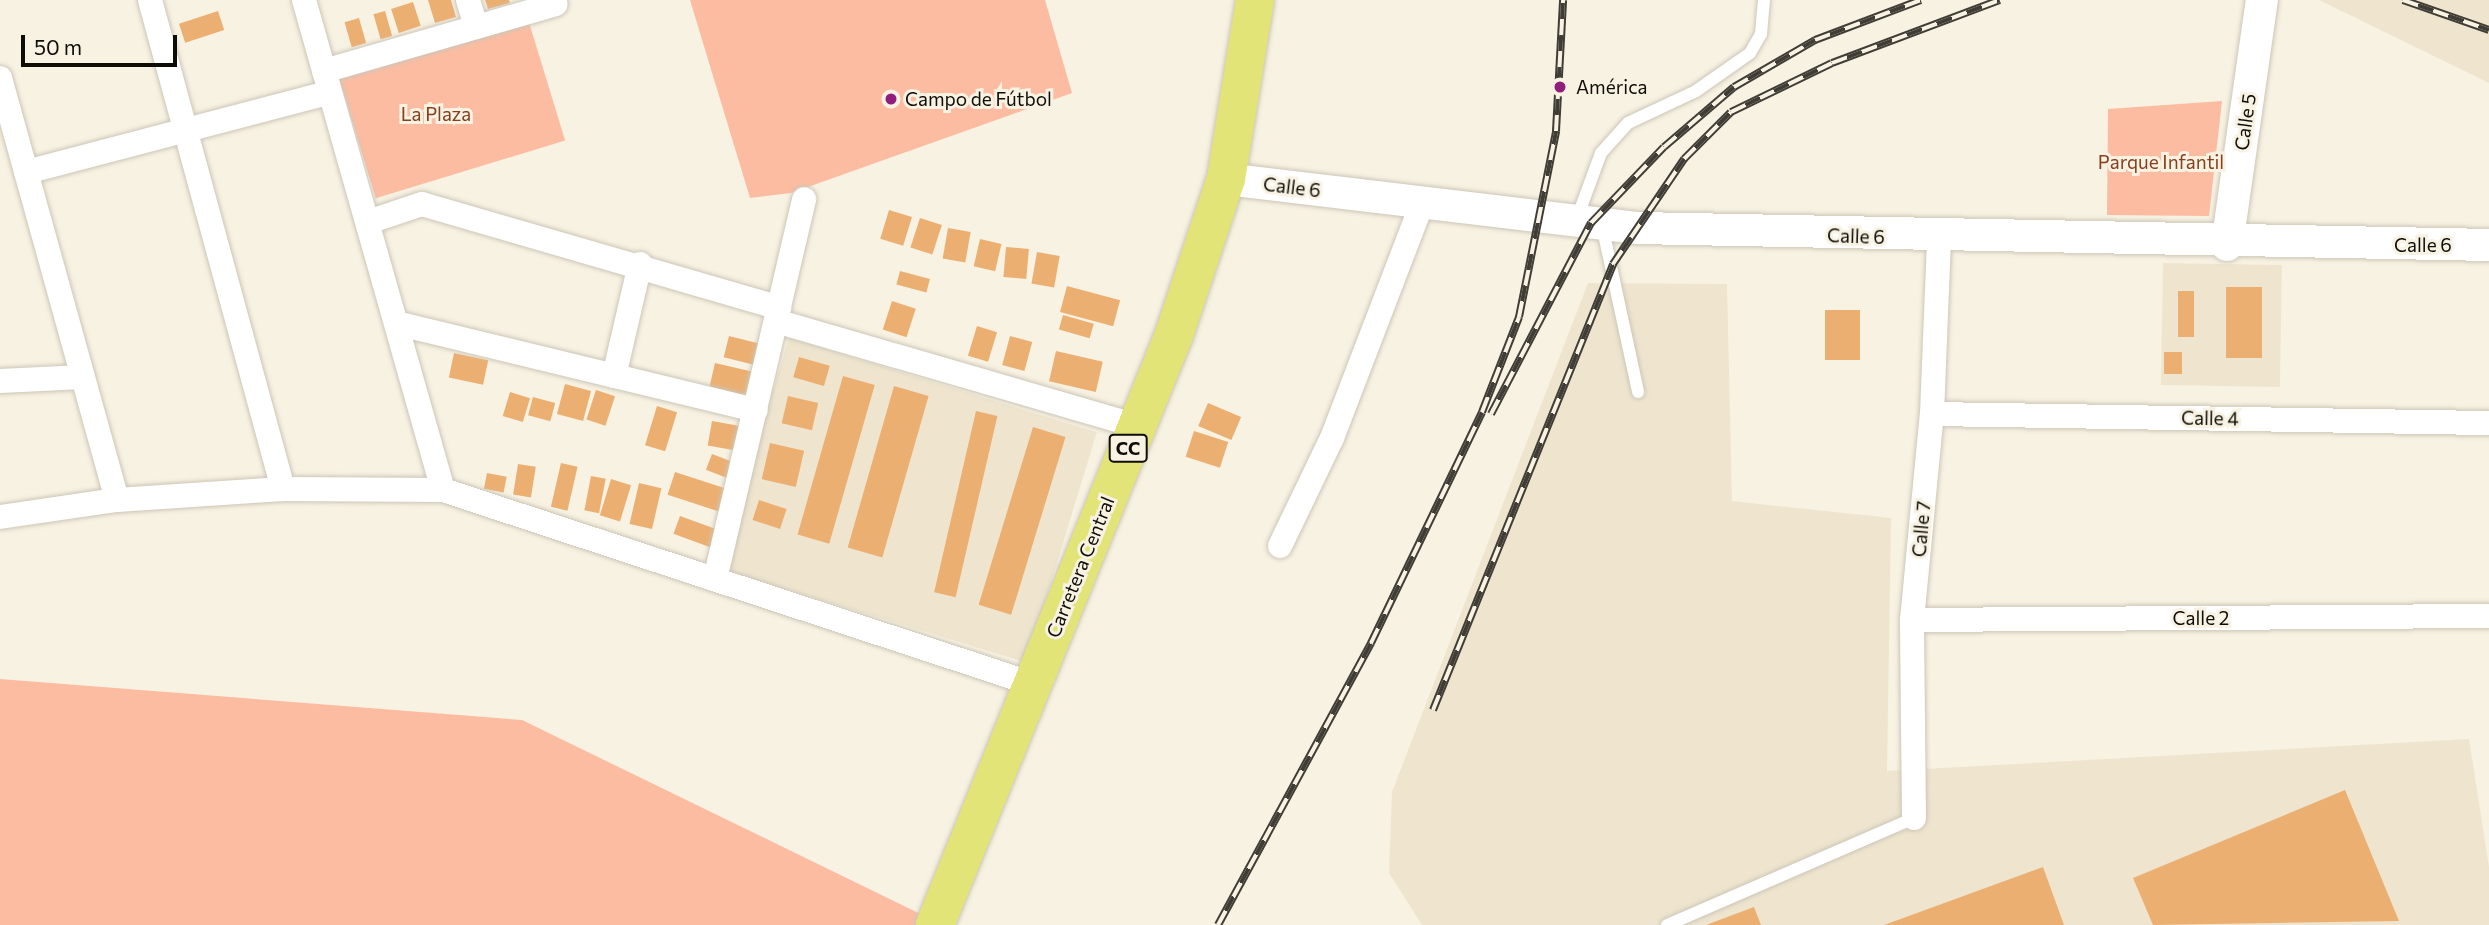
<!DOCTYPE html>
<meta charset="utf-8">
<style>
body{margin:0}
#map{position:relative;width:2489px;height:925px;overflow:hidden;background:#f8f2e3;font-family:Commissioner,sans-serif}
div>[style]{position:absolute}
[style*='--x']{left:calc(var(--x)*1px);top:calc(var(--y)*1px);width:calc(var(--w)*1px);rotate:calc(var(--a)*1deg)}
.built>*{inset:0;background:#efe5cf;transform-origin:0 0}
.green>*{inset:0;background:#fcbca2;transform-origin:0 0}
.building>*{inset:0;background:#ecaf72;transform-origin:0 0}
.roads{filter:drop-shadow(0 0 2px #ccc6b7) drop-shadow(0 0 2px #ccc6b7)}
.service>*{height:12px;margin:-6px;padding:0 6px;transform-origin:6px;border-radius:6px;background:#fff}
.minor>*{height:24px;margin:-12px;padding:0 12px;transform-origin:12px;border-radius:12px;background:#fff}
.tertiary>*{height:32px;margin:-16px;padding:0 16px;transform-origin:16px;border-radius:16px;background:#fff}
.trunk>*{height:38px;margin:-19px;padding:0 19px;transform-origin:19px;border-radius:19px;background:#e2e478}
.rail>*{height:8px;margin-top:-4px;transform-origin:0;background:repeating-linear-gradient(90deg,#f8f2e3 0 16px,#403d36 0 32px);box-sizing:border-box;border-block:2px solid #403d36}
.dots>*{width:19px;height:19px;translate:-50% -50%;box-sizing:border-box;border:4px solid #f8f2e3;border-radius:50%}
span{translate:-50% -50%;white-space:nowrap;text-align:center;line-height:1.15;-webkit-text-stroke:6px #f8f2e3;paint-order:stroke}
.shield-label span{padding:2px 5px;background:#f8f2e3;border:2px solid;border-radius:5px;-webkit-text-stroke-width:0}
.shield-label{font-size:18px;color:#0e0c07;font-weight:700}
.poi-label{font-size:19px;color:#0e0c07}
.left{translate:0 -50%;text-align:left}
.park-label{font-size:19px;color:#863e1d}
.street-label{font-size:19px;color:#0e0c07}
.scale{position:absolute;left:21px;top:35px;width:156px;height:32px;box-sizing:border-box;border:4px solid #0e0c07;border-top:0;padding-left:9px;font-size:21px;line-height:24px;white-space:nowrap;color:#0e0c07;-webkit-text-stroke:5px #f8f2e3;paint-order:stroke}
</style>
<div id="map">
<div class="built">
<i style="clip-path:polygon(2319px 0,2489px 0,2489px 83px)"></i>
<i style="left:2163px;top:263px;width:119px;height:122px;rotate:1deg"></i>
<i style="clip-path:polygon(1588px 283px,1727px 284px,1732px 501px,1891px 518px,1887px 771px,2469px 739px,2489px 867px,2489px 925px,1422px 925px,1389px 873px,1392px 792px)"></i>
<i style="left:789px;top:338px;width:322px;height:241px;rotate:17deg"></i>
</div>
<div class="green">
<i style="clip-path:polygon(690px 0,1045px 0,1072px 93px,791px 193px,750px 198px)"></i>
<i style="left:528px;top:19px;width:127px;height:198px;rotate:73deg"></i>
<i style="clip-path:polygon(2222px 101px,2209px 216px,2107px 215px,2108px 109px)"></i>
<i style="clip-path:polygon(0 679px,522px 720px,943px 925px,0 925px)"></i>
</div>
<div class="building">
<i style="clip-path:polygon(428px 0,451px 0,456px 17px,435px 23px)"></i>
<i style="clip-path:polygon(485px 0,509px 0,510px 3px,488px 9px)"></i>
<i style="left:413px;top:2px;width:25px;height:23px;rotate:72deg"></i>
<i style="left:218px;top:11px;width:20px;height:41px;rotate:72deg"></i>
<i style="left:385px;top:11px;width:26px;height:12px;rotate:74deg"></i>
<i style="left:359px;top:18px;width:26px;height:15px;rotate:74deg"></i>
<i style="left:889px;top:210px;width:24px;height:30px;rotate:17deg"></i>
<i style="left:920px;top:218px;width:23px;height:31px;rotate:18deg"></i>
<i style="left:948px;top:228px;width:23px;height:31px;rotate:10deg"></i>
<i style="left:980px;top:239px;width:22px;height:28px;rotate:13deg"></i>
<i style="left:1006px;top:247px;width:23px;height:30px;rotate:5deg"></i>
<i style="left:1037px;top:252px;width:23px;height:32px;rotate:10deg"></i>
<i style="left:900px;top:271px;width:31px;height:14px;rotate:15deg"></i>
<i style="left:1067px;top:286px;width:55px;height:27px;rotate:15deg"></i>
<i style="left:2226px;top:287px;width:36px;height:71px"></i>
<i style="left:2178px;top:291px;width:16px;height:46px"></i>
<i style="left:892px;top:301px;width:25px;height:30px;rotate:18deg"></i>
<i style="left:1825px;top:310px;width:35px;height:50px"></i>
<i style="left:1063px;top:315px;width:32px;height:15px;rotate:16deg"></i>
<i style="left:977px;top:326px;width:21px;height:31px;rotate:17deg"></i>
<i style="left:729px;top:336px;width:34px;height:22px;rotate:14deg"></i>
<i style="left:1010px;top:336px;width:23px;height:30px;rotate:15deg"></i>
<i style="left:1056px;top:351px;width:48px;height:31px;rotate:13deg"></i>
<i style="left:2164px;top:352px;width:18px;height:22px"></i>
<i style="left:454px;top:353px;width:35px;height:25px;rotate:12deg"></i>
<i style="left:799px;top:357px;width:32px;height:21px;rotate:16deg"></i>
<i style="left:715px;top:363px;width:41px;height:25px;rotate:13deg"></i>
<i style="left:843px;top:376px;width:33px;height:165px;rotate:16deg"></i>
<i style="left:565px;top:384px;width:27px;height:31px;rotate:15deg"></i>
<i style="left:894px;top:386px;width:36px;height:168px;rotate:16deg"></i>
<i style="left:596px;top:390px;width:20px;height:31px;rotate:18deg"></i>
<i style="left:510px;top:392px;width:21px;height:25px;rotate:17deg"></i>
<i style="left:788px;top:396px;width:31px;height:28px;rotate:13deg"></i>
<i style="left:533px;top:397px;width:23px;height:19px;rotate:15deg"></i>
<i style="left:1208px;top:403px;width:36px;height:25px;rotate:23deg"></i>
<i style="left:657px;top:406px;width:21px;height:41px;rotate:17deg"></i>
<i style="left:976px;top:411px;width:22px;height:186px;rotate:13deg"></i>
<i style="left:712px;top:421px;width:27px;height:25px;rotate:10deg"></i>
<i style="left:1033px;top:427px;width:34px;height:186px;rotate:17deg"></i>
<i style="left:1194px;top:431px;width:36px;height:27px;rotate:18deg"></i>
<i style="left:770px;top:443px;width:35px;height:37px;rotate:13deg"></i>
<i style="left:712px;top:454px;width:26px;height:17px;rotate:21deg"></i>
<i style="left:561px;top:463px;width:17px;height:45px;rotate:13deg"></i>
<i style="left:518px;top:464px;width:18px;height:31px;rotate:9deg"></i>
<i style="left:675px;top:472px;width:59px;height:24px;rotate:18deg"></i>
<i style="left:487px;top:473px;width:20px;height:16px;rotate:11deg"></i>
<i style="left:591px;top:476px;width:15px;height:35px;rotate:11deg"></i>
<i style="left:611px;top:479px;width:21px;height:38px;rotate:17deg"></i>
<i style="left:639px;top:483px;width:23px;height:42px;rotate:13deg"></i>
<i style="left:759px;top:500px;width:29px;height:21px;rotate:18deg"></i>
<i style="left:680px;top:516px;width:44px;height:19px;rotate:20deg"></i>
<i style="clip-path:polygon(2345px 790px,2399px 921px,2153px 925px,2133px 878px)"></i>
<i style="clip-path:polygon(2043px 867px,2064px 925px,1884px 925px)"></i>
<i style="clip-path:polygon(1754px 907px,1761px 925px,1706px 925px)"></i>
</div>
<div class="roads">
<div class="service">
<i style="--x:1576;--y:221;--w:72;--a:-69.8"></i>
<i style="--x:1601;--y:153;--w:40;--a:-48"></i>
<i style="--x:1628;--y:123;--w:75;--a:-25.2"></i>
<i style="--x:1696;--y:91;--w:66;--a:-35.1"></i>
<i style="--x:1750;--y:53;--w:22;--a:-60"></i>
<i style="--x:1761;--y:34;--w:34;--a:-85"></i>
<i style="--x:1602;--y:225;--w:171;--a:77.8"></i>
<i style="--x:1667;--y:925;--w:269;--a:-23.4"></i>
</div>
<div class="minor">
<i style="--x:150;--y:0;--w:507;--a:74.78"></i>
<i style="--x:304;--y:0;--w:509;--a:74.16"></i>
<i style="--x:468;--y:0;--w:28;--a:73"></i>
<i style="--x:324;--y:71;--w:241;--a:-16.1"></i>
<i style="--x:0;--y:78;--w:438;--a:74.5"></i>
<i style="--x:26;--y:172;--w:314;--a:-14.7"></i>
<i style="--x:371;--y:221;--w:54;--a:-18.4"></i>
<i style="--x:422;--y:204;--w:372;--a:16.2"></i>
<i style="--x:776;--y:321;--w:376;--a:16.2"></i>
<i style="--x:400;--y:324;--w:366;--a:13.6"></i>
<i style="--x:614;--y:376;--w:115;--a:-76.9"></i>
<i style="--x:0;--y:381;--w:83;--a:-2.8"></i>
<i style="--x:1932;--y:414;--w:557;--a:0.93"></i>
<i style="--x:0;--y:517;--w:118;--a:-8.3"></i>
<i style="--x:117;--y:500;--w:166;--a:-3.8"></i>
<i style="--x:283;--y:489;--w:160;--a:0.4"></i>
<i style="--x:443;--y:490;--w:621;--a:18.2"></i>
<i style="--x:1280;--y:546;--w:120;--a:-64.3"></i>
<i style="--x:1332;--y:438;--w:252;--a:-69"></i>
<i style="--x:716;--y:575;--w:386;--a:-76.8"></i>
<i style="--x:1912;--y:620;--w:577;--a:-0.4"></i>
<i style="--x:1914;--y:818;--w:198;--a:-90.6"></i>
<i style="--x:1912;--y:620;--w:207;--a:-84.5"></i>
<i style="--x:1932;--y:414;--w:175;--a:-87.7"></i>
</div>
<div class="tertiary">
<i style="--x:1226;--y:179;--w:414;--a:6.8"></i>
<i style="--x:1637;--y:228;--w:852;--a:1.14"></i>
<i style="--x:2227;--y:245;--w:247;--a:-81.9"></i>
</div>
<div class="trunk">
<i style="--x:935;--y:925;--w:637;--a:-67.95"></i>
<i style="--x:1174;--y:335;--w:164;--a:-71.6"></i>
<i style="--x:1226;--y:179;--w:181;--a:-80.8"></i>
</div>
</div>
<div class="rail">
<i style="--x:2403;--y:0;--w:91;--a:19.2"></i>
<i style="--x:1491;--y:414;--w:216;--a:-62.4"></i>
<i style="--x:1591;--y:223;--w:105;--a:-46.2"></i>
<i style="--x:1664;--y:147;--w:92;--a:-40.6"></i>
<i style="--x:1734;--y:87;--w:94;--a:-30.1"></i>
<i style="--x:1815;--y:40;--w:113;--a:-20.7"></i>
<i style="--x:1433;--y:710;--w:481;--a:-68"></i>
<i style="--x:1613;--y:264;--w:127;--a:-55.9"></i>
<i style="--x:1684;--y:159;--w:66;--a:-45"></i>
<i style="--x:1731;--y:112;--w:112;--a:-25.9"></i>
<i style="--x:1832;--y:63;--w:179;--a:-20.6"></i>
<i style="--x:1218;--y:925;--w:321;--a:-61.5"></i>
<i style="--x:1371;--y:643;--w:256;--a:-64.3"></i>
<i style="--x:1482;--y:412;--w:102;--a:-68.7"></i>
<i style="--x:1519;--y:317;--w:190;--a:-78.7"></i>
<i style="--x:1556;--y:131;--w:131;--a:-86.9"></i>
</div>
<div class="dots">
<i style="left:1560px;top:87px;background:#911e7d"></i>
<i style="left:891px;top:99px;background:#911e7d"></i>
</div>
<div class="shield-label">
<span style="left:1128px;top:448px">CC</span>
</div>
<div class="poi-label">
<span class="left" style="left:1576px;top:87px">América</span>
<span class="left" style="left:905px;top:99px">Campo de Fútbol</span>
</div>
<div class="park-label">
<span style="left:436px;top:114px">La Plaza</span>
<span style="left:2161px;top:162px">Parque Infantil</span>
</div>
<div class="street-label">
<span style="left:2245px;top:122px;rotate:-82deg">Calle 5</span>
<span style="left:1292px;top:187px;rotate:7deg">Calle 6</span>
<span style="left:1856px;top:236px;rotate:2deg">Calle 6</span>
<span style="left:2423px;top:245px">Calle 6</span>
<span style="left:2210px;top:418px;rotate:1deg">Calle 4</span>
<span style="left:1921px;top:529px;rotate:-85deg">Calle 7</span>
<span style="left:1080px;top:567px;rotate:-68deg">Carretera Central</span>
<span style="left:2201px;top:618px">Calle 2</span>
</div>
<div class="scale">50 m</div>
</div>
